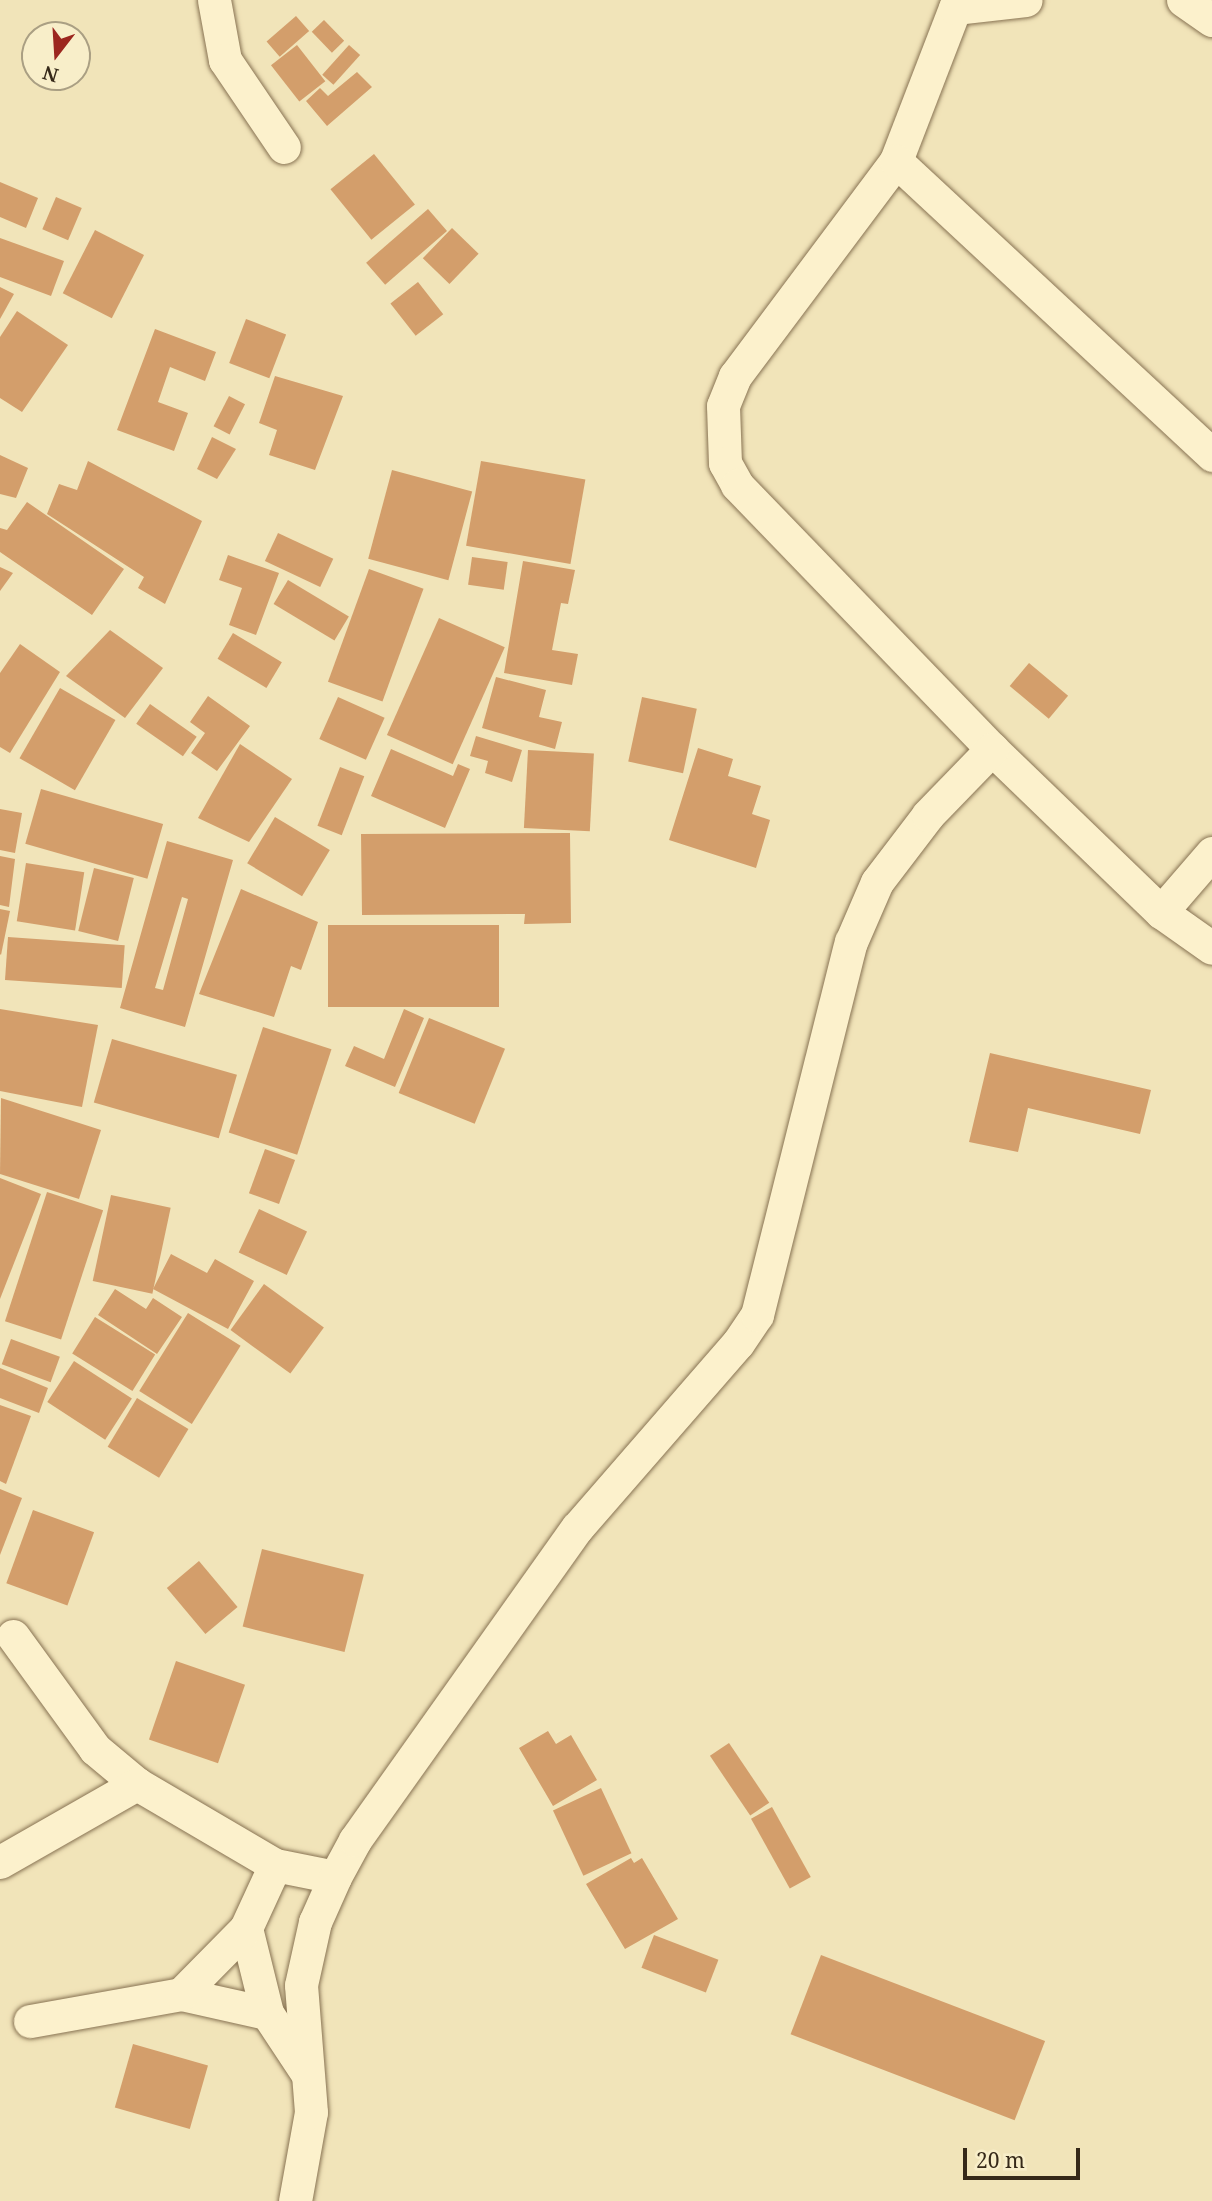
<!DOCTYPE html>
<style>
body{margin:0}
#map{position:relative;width:1212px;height:2201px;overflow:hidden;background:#f1e4b9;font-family:"Noto Serif",serif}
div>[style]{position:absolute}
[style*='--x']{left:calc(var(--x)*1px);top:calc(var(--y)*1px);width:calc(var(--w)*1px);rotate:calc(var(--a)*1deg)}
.building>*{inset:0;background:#d39e6b;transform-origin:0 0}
.roads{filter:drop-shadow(0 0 2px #887353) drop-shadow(0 0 2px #887353)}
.street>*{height:33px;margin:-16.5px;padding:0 16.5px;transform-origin:16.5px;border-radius:16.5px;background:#fcf1cc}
span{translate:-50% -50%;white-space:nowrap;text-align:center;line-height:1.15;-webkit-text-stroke:6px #f8eec9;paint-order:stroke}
.north{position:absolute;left:21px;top:21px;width:70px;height:70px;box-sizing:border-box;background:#f8eec9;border:2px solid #aa9f83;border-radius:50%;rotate:197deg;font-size:19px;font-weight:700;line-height:28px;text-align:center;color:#362919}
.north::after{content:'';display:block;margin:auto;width:24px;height:32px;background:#9c261e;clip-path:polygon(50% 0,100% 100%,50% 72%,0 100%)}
.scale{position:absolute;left:963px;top:2148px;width:117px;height:32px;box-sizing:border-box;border:4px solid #362919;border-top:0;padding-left:9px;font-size:21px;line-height:24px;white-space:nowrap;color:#362919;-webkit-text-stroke:5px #f8eec9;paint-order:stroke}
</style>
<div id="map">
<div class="building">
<i style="left:296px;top:16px;width:20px;height:39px;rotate:49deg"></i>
<i style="left:324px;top:20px;width:29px;height:17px;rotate:46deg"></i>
<i style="left:297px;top:45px;width:46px;height:33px;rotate:52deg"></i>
<i style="left:349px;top:45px;width:15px;height:40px;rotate:42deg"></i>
<i style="clip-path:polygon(357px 72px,372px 87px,327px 126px,306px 101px,320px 88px,328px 96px)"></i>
<i style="left:374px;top:154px;width:65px;height:56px;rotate:51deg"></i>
<i style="clip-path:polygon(0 182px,38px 198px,26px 228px,0 217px)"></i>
<i style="left:56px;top:197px;width:28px;height:35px;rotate:23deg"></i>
<i style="left:428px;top:209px;width:29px;height:82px;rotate:49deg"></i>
<i style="left:452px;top:228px;width:37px;height:42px;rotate:44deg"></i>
<i style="left:95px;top:230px;width:55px;height:71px;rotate:27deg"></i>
<i style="clip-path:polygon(0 238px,64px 261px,51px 296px,0 277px)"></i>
<i style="left:418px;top:282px;width:41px;height:35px;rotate:52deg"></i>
<i style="clip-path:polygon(0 287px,14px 294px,0 319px)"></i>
<i style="clip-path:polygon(17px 311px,68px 345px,22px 412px,0 398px,0 337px)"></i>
<i style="left:246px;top:319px;width:43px;height:47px;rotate:21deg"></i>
<i style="clip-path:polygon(155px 329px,216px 352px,205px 381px,170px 367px,158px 402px,188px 413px,174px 451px,117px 430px)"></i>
<i style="clip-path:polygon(275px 376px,343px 396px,315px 470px,269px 455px,277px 430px,259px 423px)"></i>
<i style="left:229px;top:396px;width:18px;height:34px;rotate:27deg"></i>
<i style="clip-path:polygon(212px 437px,236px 449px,217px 479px,197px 469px)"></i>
<i style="clip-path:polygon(0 455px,28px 468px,16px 498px,0 494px)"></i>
<i style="clip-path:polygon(88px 461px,202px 521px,165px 604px,138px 588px,144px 577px,47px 514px,59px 484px,77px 490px)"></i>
<i style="left:481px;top:461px;width:106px;height:86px;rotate:10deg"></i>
<i style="left:392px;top:470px;width:83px;height:92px;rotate:15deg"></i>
<i style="clip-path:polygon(27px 502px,124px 569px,92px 615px,0 552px,0 528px,7px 530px)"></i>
<i style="left:278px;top:533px;width:61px;height:31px;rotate:25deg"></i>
<i style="clip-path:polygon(228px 555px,279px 573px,256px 635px,229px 625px,242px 588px,219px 580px)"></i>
<i style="left:472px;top:557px;width:36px;height:28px;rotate:8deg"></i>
<i style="clip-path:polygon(523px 561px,575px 570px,568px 604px,561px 603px,552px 650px,578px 654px,572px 685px,504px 673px)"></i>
<i style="clip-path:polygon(0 567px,13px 573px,0 591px)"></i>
<i style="left:369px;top:569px;width:58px;height:120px;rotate:20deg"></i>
<i style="left:288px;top:580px;width:71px;height:28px;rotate:31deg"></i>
<i style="left:439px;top:618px;width:72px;height:128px;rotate:24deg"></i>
<i style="clip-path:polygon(110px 630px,163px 668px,125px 718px,66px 676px)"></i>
<i style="left:233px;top:633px;width:57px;height:30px;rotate:31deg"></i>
<i style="clip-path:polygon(20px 644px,60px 672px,10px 753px,0 747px,0 673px)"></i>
<i style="left:1029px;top:663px;width:51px;height:30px;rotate:40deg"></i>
<i style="clip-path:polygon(496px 677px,546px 690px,539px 717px,562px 722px,555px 749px,482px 728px)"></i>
<i style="left:60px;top:688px;width:64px;height:81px;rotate:30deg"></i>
<i style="clip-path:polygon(208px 696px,250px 726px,217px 771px,191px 753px,205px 733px,190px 722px)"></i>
<i style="left:338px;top:697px;width:51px;height:46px;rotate:24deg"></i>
<i style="left:642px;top:697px;width:56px;height:66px;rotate:12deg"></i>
<i style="left:150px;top:704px;width:57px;height:24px;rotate:35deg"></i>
<i style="clip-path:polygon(476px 736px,522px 750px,512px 782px,485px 773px,488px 761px,470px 756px)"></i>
<i style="clip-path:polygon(240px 744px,292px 779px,249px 842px,198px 818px)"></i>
<i style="clip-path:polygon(698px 748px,733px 759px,728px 776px,761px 786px,752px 814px,770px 820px,756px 868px,669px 840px)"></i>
<i style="clip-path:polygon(391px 749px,453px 776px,458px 764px,470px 769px,445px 828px,371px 796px)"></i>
<i style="left:528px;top:750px;width:66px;height:78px;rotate:3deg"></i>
<i style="left:340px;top:767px;width:26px;height:63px;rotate:21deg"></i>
<i style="left:41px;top:789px;width:127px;height:57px;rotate:16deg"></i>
<i style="clip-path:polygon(0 809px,22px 813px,15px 853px,0 850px)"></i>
<i style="left:275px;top:817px;width:64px;height:54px;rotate:31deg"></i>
<i style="clip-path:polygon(570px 833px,571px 923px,524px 924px,525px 914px,362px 915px,361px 834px)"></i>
<i style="clip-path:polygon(evenodd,167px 841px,233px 860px,185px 1027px,120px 1008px,167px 841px,182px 897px,188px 899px,163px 990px,155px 988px,182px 897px)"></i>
<i style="clip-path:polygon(0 856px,15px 859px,9px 907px,0 905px)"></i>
<i style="left:26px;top:863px;width:59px;height:59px;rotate:9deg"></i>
<i style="left:94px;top:868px;width:41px;height:65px;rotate:14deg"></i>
<i style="clip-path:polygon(241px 889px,318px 922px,301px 970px,291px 966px,274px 1017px,199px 994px)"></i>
<i style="clip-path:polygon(0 909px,10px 911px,1px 955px,0 954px)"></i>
<i style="left:328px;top:925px;width:171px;height:82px"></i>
<i style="left:8px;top:937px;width:117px;height:43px;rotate:4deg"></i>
<i style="clip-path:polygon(0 1009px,98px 1025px,82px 1107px,0 1091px)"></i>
<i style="clip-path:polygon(404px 1009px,424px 1018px,395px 1087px,345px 1066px,354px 1046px,384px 1059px)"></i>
<i style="left:429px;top:1018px;width:82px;height:81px;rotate:22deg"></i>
<i style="left:263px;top:1027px;width:72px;height:111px;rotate:18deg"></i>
<i style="left:112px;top:1039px;width:130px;height:66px;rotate:16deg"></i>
<i style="clip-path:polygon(990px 1053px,1151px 1090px,1140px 1134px,1028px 1108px,1018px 1152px,969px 1142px)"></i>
<i style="clip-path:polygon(1px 1098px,101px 1130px,79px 1199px,0 1174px)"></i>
<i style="left:265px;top:1149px;width:32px;height:47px;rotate:20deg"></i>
<i style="clip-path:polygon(0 1178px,41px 1194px,0 1299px)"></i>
<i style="left:47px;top:1192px;width:59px;height:136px;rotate:18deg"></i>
<i style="left:111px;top:1195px;width:61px;height:88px;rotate:12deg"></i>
<i style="left:259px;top:1209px;width:53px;height:48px;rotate:25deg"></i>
<i style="clip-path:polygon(171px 1254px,207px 1273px,215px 1259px,254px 1281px,228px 1329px,153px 1289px)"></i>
<i style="left:264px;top:1284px;width:74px;height:57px;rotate:36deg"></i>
<i style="clip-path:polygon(115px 1289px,146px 1309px,153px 1298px,182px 1317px,157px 1354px,98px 1315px)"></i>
<i style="left:188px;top:1313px;width:62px;height:92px;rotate:32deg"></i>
<i style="left:95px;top:1317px;width:71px;height:43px;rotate:32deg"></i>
<i style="left:11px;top:1339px;width:52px;height:27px;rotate:20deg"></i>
<i style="left:74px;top:1361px;width:69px;height:49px;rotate:33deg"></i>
<i style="clip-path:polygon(0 1368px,48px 1388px,39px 1413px,0 1398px)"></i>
<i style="left:137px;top:1398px;width:60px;height:57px;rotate:31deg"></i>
<i style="clip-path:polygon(0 1405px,31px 1416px,6px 1484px,0 1481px)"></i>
<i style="clip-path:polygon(0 1489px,22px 1498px,0 1555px)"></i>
<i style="left:33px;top:1510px;width:65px;height:78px;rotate:20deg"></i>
<i style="left:262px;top:1549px;width:105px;height:80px;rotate:14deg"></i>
<i style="left:199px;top:1561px;width:60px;height:42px;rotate:50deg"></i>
<i style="left:176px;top:1661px;width:73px;height:83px;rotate:19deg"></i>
<i style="clip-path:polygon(548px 1731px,556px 1744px,571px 1735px,597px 1780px,553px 1806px,519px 1748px)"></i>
<i style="left:729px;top:1743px;width:72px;height:23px;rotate:56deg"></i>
<i style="left:601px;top:1788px;width:72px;height:53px;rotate:65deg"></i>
<i style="left:772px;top:1807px;width:80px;height:24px;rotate:61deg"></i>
<i style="clip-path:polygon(631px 1858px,634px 1863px,642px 1858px,678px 1919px,625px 1949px,586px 1884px)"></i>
<i style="left:654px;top:1935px;width:69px;height:35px;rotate:21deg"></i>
<i style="left:821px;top:1955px;width:240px;height:85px;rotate:21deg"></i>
<i style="left:133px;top:2044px;width:78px;height:66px;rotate:16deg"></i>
</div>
<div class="roads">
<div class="street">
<i style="--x:214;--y:0;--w:61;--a:79.6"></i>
<i style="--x:225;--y:60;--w:105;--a:55.9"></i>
<i style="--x:958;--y:0;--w:173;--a:111.1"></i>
<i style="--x:896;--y:161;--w:269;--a:126.8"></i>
<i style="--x:735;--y:376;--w:32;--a:112"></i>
<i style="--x:723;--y:406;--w:57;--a:88"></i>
<i style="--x:725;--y:463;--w:25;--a:61"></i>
<i style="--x:737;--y:485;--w:367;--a:46"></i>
<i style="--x:992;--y:749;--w:235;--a:44"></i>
<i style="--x:1161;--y:912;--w:62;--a:35.2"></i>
<i style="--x:1183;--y:0;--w:35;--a:35"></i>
<i style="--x:955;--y:8;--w:71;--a:-6.4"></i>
<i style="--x:896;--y:161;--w:432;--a:42.9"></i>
<i style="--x:1161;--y:912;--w:78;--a:-49.2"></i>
<i style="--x:13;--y:1636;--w:140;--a:54"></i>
<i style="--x:95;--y:1749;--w:55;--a:39.8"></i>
<i style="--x:137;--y:1784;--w:160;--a:30.4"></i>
<i style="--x:275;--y:1865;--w:61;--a:11.3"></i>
<i style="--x:0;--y:1862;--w:158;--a:-29.7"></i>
<i style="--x:246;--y:1928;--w:88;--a:76.1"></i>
<i style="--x:267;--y:2013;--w:71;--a:56.5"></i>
<i style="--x:181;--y:1994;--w:88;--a:12.5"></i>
<i style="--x:30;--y:2021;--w:153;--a:-10.1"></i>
<i style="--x:181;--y:1994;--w:93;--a:-45.4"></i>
<i style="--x:246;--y:1928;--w:69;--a:-65.3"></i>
<i style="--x:295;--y:2201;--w:90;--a:-79.8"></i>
<i style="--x:311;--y:2112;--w:127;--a:-94.5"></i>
<i style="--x:301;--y:1985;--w:65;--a:-77.5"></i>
<i style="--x:315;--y:1922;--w:49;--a:-66"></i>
<i style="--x:335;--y:1877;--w:42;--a:-61.6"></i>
<i style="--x:355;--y:1840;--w:383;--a:-54.6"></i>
<i style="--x:577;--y:1528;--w:245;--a:-49"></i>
<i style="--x:738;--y:1343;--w:34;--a:-56"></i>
<i style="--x:757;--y:1315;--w:385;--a:-75.9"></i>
<i style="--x:851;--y:942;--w:65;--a:-66.6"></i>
<i style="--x:877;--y:882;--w:84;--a:-52.7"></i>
<i style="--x:928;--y:815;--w:92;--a:-45.9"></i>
</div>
</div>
<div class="north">N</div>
<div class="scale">20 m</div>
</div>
